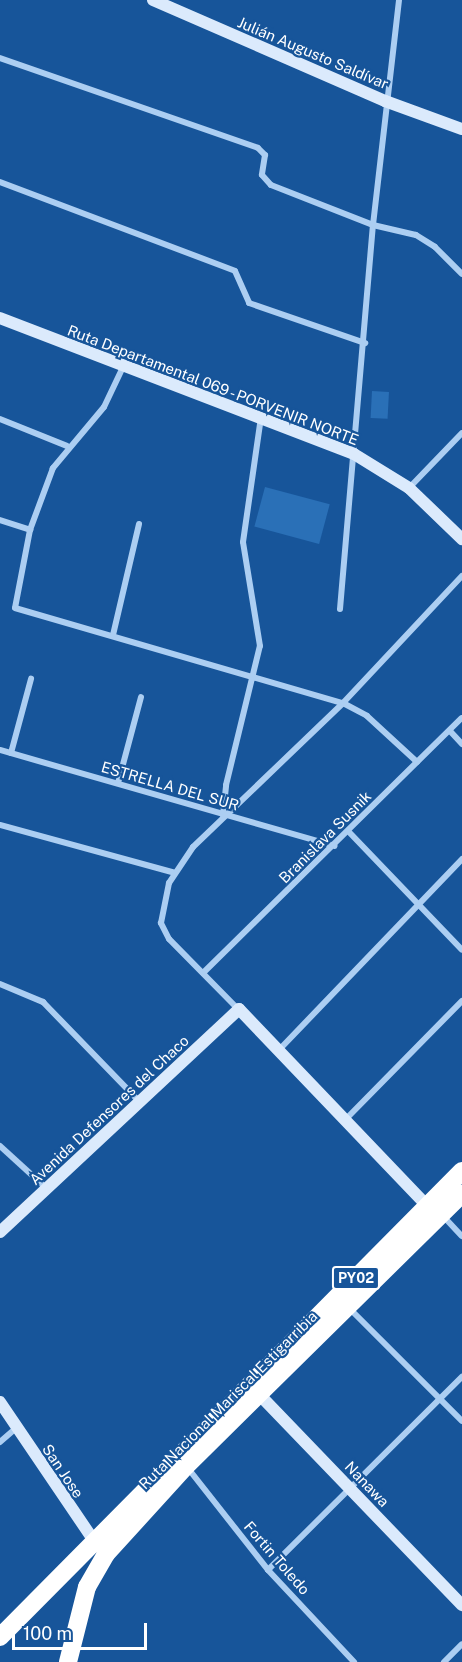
<!DOCTYPE html>
<meta charset="utf-8">
<style>
body{margin:0}
#map{position:relative;width:462px;height:1662px;overflow:hidden;background:#17559a;font-family:"Public Sans",sans-serif}
div>[style]{position:absolute}
[style*='--x']{left:calc(var(--x)*1px);top:calc(var(--y)*1px);width:calc(var(--w)*1px);rotate:calc(var(--a)*1deg)}
.green>*{inset:0;background:#2a70b7;transform-origin:0 0}
.street>*{height:6px;margin:-3px;padding:0 3px;transform-origin:3px;border-radius:3px;background:#accef2}
.secondary>*{height:12px;margin:-6px;padding:0 6px;transform-origin:6px;border-radius:6px;background:#dbeafc}
.highway>*{height:18px;margin:-9px;padding:0 9px;transform-origin:9px;border-radius:9px;background:#fff}
span{translate:-50% -50%;white-space:nowrap;text-align:center;line-height:1.15;-webkit-text-stroke:4.5px #17559a;paint-order:stroke}
.shield-label span{padding:2px 4px;background:#17559a;border:2px solid;border-radius:4px;-webkit-text-stroke-width:0}
.shield-label{font-size:14px;color:#fff;font-weight:700}
.street-label{font-size:15px;color:#fff}
.scale{position:absolute;left:12px;top:1623px;width:135px;height:27px;box-sizing:border-box;border:3px solid #fff;border-top:0;padding-left:8px;font-size:18px;line-height:21px;white-space:nowrap;color:#fff;-webkit-text-stroke:4px #17559a;paint-order:stroke}
</style>
<div id="map">
<div class="green">
<i style="left:372px;top:391px;width:17px;height:27px;rotate:3deg"></i>
<i style="left:265px;top:487px;width:67px;height:41px;rotate:15deg"></i>
</div>
<div class="street">
<i style="--x:0;--y:58;--w:273;--a:19.2"></i>
<i style="--x:258;--y:148;--w:10;--a:45"></i>
<i style="--x:265;--y:155;--w:20;--a:99"></i>
<i style="--x:262;--y:175;--w:13;--a:48"></i>
<i style="--x:271;--y:185;--w:110;--a:21.4"></i>
<i style="--x:373;--y:225;--w:44;--a:13.1"></i>
<i style="--x:416;--y:235;--w:22;--a:32"></i>
<i style="--x:435;--y:247;--w:38;--a:45"></i>
<i style="--x:0;--y:182;--w:251;--a:20.7"></i>
<i style="--x:235;--y:271;--w:35;--a:66"></i>
<i style="--x:249;--y:303;--w:123;--a:19"></i>
<i style="--x:123;--y:367;--w:44;--a:115.4"></i>
<i style="--x:104;--y:407;--w:80;--a:129.9"></i>
<i style="--x:53;--y:468;--w:66;--a:110.4"></i>
<i style="--x:30;--y:530;--w:79;--a:100.9"></i>
<i style="--x:15;--y:608;--w:341;--a:16.2"></i>
<i style="--x:343;--y:703;--w:27;--a:28"></i>
<i style="--x:367;--y:716;--w:68;--a:42.6"></i>
<i style="--x:0;--y:419;--w:72;--a:21.9"></i>
<i style="--x:409;--y:488;--w:76;--a:-46.1"></i>
<i style="--x:0;--y:520;--w:32;--a:18"></i>
<i style="--x:340;--y:609;--w:385;--a:-85.1"></i>
<i style="--x:373;--y:225;--w:226;--a:-83.4"></i>
<i style="--x:113;--y:635;--w:114;--a:-76.8"></i>
<i style="--x:450;--y:731;--w:18;--a:47"></i>
<i style="--x:0;--y:750;--w:348;--a:16"></i>
<i style="--x:11;--y:753;--w:77;--a:-74.9"></i>
<i style="--x:118;--y:783;--w:89;--a:-75"></i>
<i style="--x:223;--y:815;--w:30;--a:-84"></i>
<i style="--x:226;--y:785;--w:143;--a:-76.3"></i>
<i style="--x:260;--y:646;--w:105;--a:-99.3"></i>
<i style="--x:243;--y:542;--w:126;--a:-81.8"></i>
<i style="--x:0;--y:825;--w:181;--a:15.3"></i>
<i style="--x:349;--y:832;--w:163;--a:46.2"></i>
<i style="--x:203;--y:973;--w:363;--a:-44.6"></i>
<i style="--x:0;--y:984;--w:47;--a:22.7"></i>
<i style="--x:43;--y:1002;--w:139;--a:45.9"></i>
<i style="--x:238;--y:1009;--w:98;--a:-134.6"></i>
<i style="--x:169;--y:939;--w:18;--a:-117"></i>
<i style="--x:161;--y:923;--w:41;--a:-78.7"></i>
<i style="--x:169;--y:883;--w:43;--a:-56.3"></i>
<i style="--x:193;--y:847;--w:208;--a:-43.8"></i>
<i style="--x:343;--y:703;--w:174;--a:-46.9"></i>
<i style="--x:278;--y:1051;--w:266;--a:-46.2"></i>
<i style="--x:345;--y:1120;--w:167;--a:-45.5"></i>
<i style="--x:0;--y:1146;--w:62;--a:42.4"></i>
<i style="--x:444;--y:1217;--w:26;--a:47"></i>
<i style="--x:348;--y:1307;--w:161;--a:45"></i>
<i style="--x:0;--y:1442;--w:21;--a:-41"></i>
<i style="--x:187;--y:1467;--w:131;--a:51.8"></i>
<i style="--x:268;--y:1570;--w:126;--a:46.9"></i>
<i style="--x:268;--y:1570;--w:274;--a:-44.9"></i>
<i style="--x:444;--y:1662;--w:25;--a:-45"></i>
</div>
<div class="secondary">
<i style="--x:153;--y:0;--w:253;--a:23.5"></i>
<i style="--x:385;--y:101;--w:82;--a:20"></i>
<i style="--x:0;--y:318;--w:379;--a:21"></i>
<i style="--x:354;--y:454;--w:65;--a:31.7"></i>
<i style="--x:409;--y:488;--w:74;--a:43.9"></i>
<i style="--x:0;--y:1232;--w:327;--a:-43"></i>
<i style="--x:239;--y:1009;--w:272;--a:46.3"></i>
<i style="--x:254;--y:1389;--w:300;--a:46.1"></i>
<i style="--x:0;--y:1402;--w:175;--a:55.9"></i>
</div>
<div class="highway">
<i style="--x:0;--y:1637;--w:656;--a:-45.25"></i>
<i style="--x:68;--y:1662;--w:77;--a:-75.8"></i>
<i style="--x:87;--y:1587;--w:38;--a:-60"></i>
<i style="--x:106;--y:1554;--w:119;--a:-47.7"></i>
<i style="--x:186;--y:1466;--w:388;--a:-44.6"></i>
</div>
<div class="shield-label">
<span style="left:356px;top:1278px">PY02</span>
</div>
<div class="street-label">
<span style="left:313px;top:53px;rotate:23deg">Julián Augusto Saldívar</span>
<span style="left:213px;top:385px;rotate:21deg">Ruta Departamental 069 - PORVENIR NORTE</span>
<span style="left:170px;top:786px;rotate:16deg">ESTRELLA DEL SUR</span>
<span style="left:325px;top:837px;rotate:-45deg">Branislava Susnik</span>
<span style="left:109px;top:1110px;rotate:-43deg">Avenida Defensores del Chaco</span>
<span style="left:228px;top:1400px;rotate:-45deg">Ruta Nacional Mariscal Estigarribia</span>
<span style="left:63px;top:1471px;rotate:56deg">San Jose</span>
<span style="left:367px;top:1484px;rotate:46deg">Nanawa</span>
<span style="left:277px;top:1558px;rotate:49deg">Fortin Toledo</span>
</div>
<div class="scale">100 m</div>
</div>
